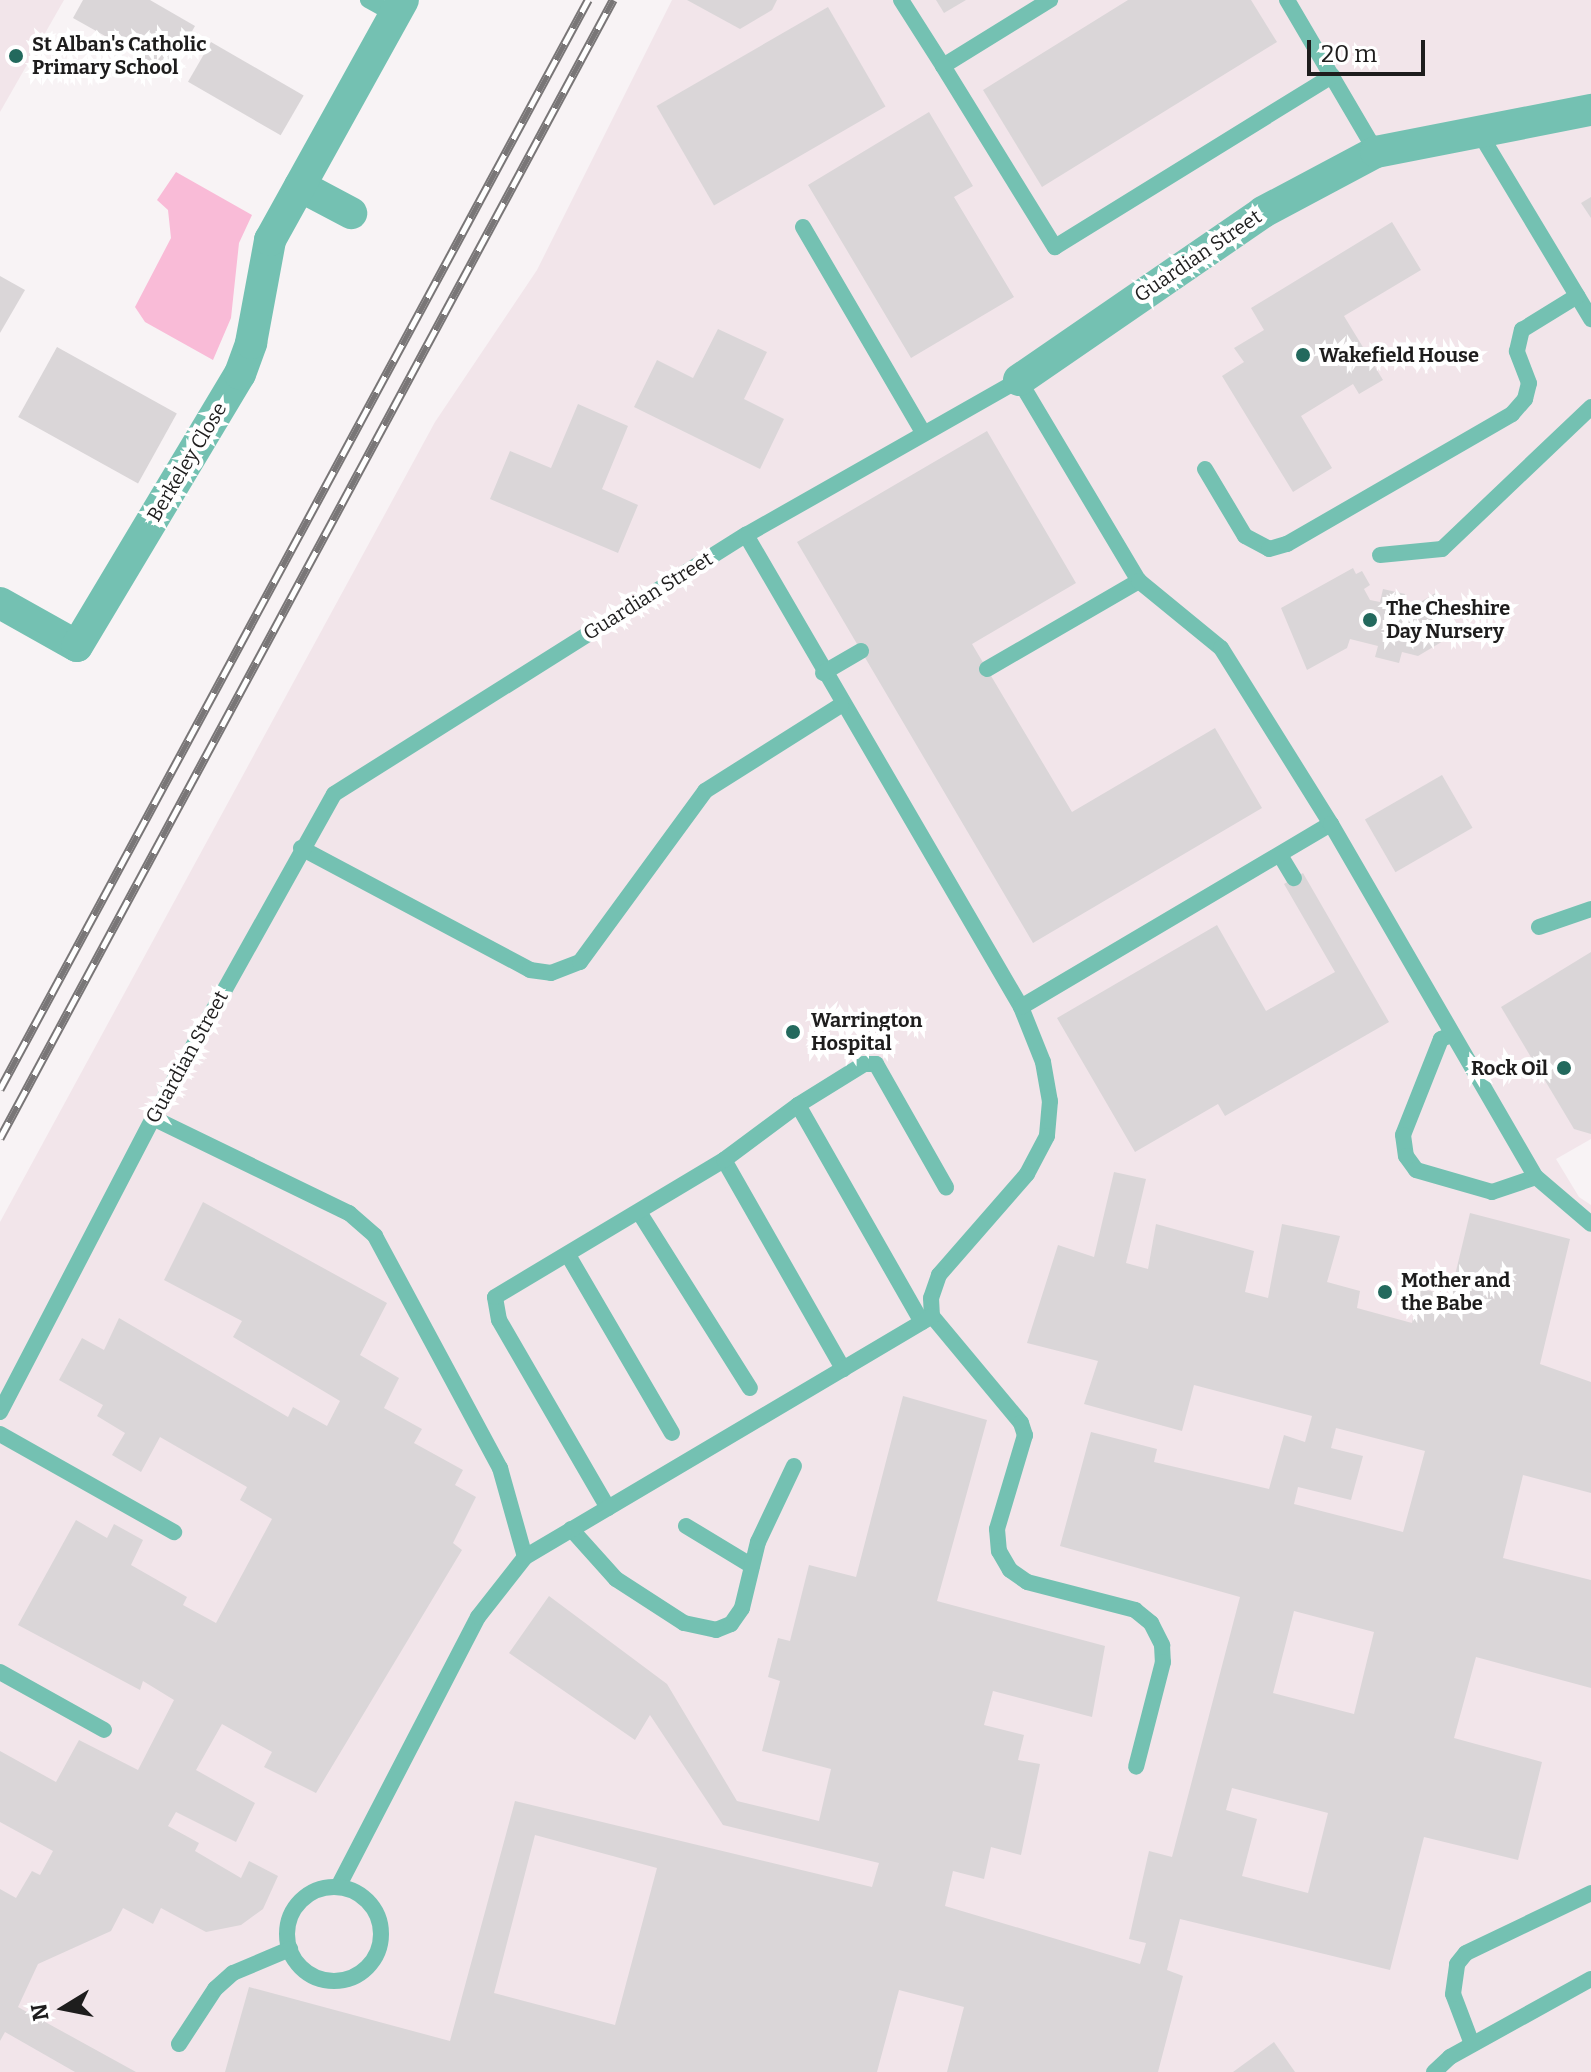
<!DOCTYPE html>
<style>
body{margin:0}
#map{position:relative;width:1591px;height:2072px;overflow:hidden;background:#f8f3f5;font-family:Bitter,serif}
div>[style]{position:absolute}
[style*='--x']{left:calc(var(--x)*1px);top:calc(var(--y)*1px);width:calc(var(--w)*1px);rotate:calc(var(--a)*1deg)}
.built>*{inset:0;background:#f2e5ea}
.green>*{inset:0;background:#f9bbd7}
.building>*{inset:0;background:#dad6d8;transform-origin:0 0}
.service>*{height:16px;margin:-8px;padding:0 8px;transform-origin:8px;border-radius:8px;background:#74c1b2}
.service>.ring{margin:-8px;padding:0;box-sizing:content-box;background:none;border:16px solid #74c1b2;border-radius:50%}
.minor>*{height:32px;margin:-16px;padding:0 16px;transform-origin:16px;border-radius:16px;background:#74c1b2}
.rail>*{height:9px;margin-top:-4.5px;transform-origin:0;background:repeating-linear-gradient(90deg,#fff 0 18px,#797677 0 36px);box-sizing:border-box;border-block:2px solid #797677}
.dots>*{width:22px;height:22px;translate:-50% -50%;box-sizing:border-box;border:4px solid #fff;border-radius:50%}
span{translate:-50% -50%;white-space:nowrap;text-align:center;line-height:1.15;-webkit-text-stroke:8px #fff;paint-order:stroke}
.poi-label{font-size:20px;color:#1e1d1d;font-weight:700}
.left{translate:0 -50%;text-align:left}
.right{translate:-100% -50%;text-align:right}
.street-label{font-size:20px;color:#1e1d1d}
.north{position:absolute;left:24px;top:1968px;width:80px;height:80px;-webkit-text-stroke:6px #fff;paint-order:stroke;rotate:260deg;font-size:22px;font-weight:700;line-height:32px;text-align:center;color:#1e1d1d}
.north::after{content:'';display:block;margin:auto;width:28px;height:36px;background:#1e1d1d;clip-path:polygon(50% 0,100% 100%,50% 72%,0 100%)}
.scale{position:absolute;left:1307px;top:40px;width:118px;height:36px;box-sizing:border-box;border:4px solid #1e1d1d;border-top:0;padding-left:10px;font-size:24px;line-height:28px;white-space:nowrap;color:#1e1d1d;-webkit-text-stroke:6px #fff;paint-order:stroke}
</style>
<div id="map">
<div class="built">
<i style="clip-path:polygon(0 0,64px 0,0 112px)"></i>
<i style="clip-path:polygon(672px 0,1591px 0,1591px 1139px,1556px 1159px,1579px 1197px,1591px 1205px,1591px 2072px,0 2072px,0 1222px,435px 422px,537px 270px)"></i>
</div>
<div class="green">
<i style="clip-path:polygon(176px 172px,252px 215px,239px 243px,231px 318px,213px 360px,145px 322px,135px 307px,171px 238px,168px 210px,157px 200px)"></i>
</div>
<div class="building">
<i style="clip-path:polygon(83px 0,150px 0,195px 26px,169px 72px,73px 18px)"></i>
<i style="clip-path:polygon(687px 0,777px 0,772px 10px,740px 29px)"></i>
<i style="clip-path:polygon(936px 0,966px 0,944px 13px)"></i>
<i style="clip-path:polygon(1128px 0,1251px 0,1277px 42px,1042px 187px,983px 90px)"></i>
<i style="left:828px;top:7px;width:115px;height:198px;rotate:60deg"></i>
<i style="left:211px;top:42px;width:107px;height:46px;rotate:30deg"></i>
<i style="clip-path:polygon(929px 112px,973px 186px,954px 197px,1014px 297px,911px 358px,808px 185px)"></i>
<i style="clip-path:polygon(1591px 197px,1591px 218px,1581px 203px)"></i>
<i style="clip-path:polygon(1392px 222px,1421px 270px,1344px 316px,1383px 380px,1359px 394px,1353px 384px,1301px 416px,1332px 468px,1293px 492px,1222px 376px,1244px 362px,1234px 348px,1264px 330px,1251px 308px)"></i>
<i style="clip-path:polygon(0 276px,25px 290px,0 333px)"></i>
<i style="clip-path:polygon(718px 329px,767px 352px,744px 399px,784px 419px,760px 469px,634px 407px,657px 360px,693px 378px)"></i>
<i style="left:57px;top:347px;width:137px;height:80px;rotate:29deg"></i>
<i style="clip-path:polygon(578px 404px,628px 426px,602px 489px,638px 505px,618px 553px,490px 499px,510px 451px,551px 468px)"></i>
<i style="clip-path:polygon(987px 431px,1076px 583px,972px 644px,1072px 812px,1215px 728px,1262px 808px,1033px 943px,797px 542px)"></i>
<i style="clip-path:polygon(1353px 568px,1356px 574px,1362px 571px,1370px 585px,1364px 589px,1370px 600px,1380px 602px,1383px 589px,1405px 594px,1402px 607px,1409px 609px,1437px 592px,1460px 631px,1418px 656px,1402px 652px,1399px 663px,1375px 657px,1378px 646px,1350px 639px,1347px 648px,1307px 670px,1281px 608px)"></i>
<i style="left:1442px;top:775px;width:61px;height:89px;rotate:60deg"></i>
<i style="clip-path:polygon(1303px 873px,1389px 1022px,1225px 1116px,1218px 1104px,1135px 1152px,1057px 1018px,1217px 925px,1266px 1011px,1335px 972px,1284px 884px)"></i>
<i style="clip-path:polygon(1591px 952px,1591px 1134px,1574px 1129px,1501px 1007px)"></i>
<i style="clip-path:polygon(evenodd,1114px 1172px,1146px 1179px,1126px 1263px,1148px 1269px,1156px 1224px,1254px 1251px,1245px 1292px,1268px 1298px,1282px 1224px,1340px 1236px,1327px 1282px,1360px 1291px,1357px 1308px,1412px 1323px,1419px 1288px,1450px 1296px,1470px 1213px,1570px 1239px,1540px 1364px,1591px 1382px,1591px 1493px,1523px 1475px,1503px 1558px,1591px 1580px,1591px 1688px,1476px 1657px,1454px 1738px,1542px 1762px,1518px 1860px,1424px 1837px,1390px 1970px,1180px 1919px,1167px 1970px,1183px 1976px,1158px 2072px,947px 2072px,964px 2007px,899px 1990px,877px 2072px,225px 2072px,249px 1987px,450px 2041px,515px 1801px,872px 1887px,879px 1863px,723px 1825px,650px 1715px,635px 1740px,509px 1653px,549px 1596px,667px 1684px,737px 1801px,819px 1821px,831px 1769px,762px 1751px,780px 1681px,768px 1677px,778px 1638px,790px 1641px,809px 1565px,856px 1577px,903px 1396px,987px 1420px,937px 1601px,1105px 1646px,1092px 1717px,993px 1691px,984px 1725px,1024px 1735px,1018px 1760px,1040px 1764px,1021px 1855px,991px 1847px,984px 1879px,953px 1871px,945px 1906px,1140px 1964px,1146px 1943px,1129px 1939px,1149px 1851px,1172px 1857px,1240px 1597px,1060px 1546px,1091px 1432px,1157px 1449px,1154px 1462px,1269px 1489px,1284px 1435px,1305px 1442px,1312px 1416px,1194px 1385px,1182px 1431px,1084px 1404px,1098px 1361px,1027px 1343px,1058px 1245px,1094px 1257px,1114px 1172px,1336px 1428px,1425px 1451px,1403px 1532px,1294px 1504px,1298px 1487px,1351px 1500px,1363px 1456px,1331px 1448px,1336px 1428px,1114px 1172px,1294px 1611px,1374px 1632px,1354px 1714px,1273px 1693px,1294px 1611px,1114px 1172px,1232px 1788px,1328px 1813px,1308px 1893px,1242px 1876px,1257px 1819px,1226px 1810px,1232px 1788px,1114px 1172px,535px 1835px,657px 1868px,615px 2025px,494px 1993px,535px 1835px)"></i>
<i style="clip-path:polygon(203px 1202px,387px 1303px,360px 1355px,399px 1378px,384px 1408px,422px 1429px,414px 1443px,463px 1470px,455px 1485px,476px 1497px,453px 1543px,462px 1550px,316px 1793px,264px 1767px,272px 1752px,222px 1724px,196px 1770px,255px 1803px,236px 1842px,176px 1812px,168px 1826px,199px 1843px,195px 1851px,241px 1878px,249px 1861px,278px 1876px,263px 1909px,241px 1925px,206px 1932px,161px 1908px,153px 1924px,123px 1908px,111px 1931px,38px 1964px,18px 2007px,136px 2072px,75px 2072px,5px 2032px,0 2041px,0 1889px,16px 1898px,32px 1871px,40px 1875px,53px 1851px,0 1822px,0 1751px,56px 1782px,79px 1740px,138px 1770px,174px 1700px,143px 1681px,140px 1690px,18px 1625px,76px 1520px,107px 1538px,114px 1524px,143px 1540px,131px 1565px,187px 1597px,183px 1605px,216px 1623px,272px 1519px,240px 1500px,247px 1487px,160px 1437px,141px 1472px,112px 1455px,125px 1433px,97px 1416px,103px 1405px,59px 1380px,82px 1338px,104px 1350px,119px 1318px,288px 1417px,293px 1407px,327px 1426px,340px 1401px,233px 1337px,242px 1321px,164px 1280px)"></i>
<i style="clip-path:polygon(1274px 2042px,1295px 2072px,1233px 2072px)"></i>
</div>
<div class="service">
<i style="--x:368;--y:0;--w:31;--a:29"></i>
<i style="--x:901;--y:0;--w:78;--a:57.5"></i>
<i style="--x:943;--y:66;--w:126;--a:-31.7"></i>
<i style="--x:1287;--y:0;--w:176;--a:59.6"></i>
<i style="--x:943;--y:66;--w:213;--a:58.3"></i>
<i style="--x:1055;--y:247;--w:326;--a:-31.7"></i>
<i style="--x:1477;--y:129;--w:222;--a:59"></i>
<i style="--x:803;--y:227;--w:236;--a:59.7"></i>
<i style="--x:1205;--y:469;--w:78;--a:59.2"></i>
<i style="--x:1245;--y:536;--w:27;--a:28"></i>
<i style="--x:1269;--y:549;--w:19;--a:-16"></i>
<i style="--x:1287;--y:544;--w:260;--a:-30"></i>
<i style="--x:1512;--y:414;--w:20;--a:-49"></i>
<i style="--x:1525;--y:399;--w:16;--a:-76"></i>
<i style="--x:1529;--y:383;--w:34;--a:-111"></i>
<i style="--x:1517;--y:351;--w:22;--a:-77"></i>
<i style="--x:1522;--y:330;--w:65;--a:-31.7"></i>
<i style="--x:746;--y:535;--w:546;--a:59.77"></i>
<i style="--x:1021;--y:1007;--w:59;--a:68.2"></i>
<i style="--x:1043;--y:1062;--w:40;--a:80"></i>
<i style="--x:1050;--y:1101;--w:35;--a:95"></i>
<i style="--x:1047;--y:1136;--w:43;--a:117.8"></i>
<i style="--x:1027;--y:1174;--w:134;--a:131.1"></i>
<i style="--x:939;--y:1275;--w:24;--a:109"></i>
<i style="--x:931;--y:1298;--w:18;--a:87"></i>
<i style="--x:932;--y:1316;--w:139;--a:50.2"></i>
<i style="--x:1021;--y:1423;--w:13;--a:72"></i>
<i style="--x:1025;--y:1435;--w:98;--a:106.6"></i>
<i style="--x:997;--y:1529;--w:22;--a:85"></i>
<i style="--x:999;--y:1551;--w:22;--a:60"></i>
<i style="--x:1010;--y:1570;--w:21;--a:35"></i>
<i style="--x:1027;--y:1582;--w:112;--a:14.5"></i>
<i style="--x:1135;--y:1610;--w:21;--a:39"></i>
<i style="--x:1151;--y:1623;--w:25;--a:63"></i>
<i style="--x:1162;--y:1645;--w:17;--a:87"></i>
<i style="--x:1163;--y:1662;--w:108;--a:104.4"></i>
<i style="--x:1380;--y:555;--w:62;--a:-5.5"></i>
<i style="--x:1442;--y:549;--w:206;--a:-43.6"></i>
<i style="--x:987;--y:669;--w:176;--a:-30.1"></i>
<i style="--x:823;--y:673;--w:44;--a:-30.1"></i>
<i style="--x:301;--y:848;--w:259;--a:28"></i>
<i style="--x:530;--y:970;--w:21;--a:8"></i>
<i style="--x:551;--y:973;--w:31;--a:-21"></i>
<i style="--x:580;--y:962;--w:212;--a:-53.8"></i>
<i style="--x:705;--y:791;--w:161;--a:-32.3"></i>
<i style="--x:1280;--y:855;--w:27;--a:59"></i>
<i style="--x:1539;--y:927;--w:55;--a:-19.1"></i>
<i style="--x:1021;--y:1007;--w:360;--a:-30.6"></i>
<i style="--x:1451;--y:1035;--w:11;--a:158"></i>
<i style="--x:1441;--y:1039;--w:103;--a:111.6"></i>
<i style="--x:1403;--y:1135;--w:21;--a:82"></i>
<i style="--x:1406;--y:1156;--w:17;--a:54"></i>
<i style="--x:1416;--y:1170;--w:79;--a:16.1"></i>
<i style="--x:1492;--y:1192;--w:46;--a:-18.8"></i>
<i style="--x:798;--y:1105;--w:78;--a:-31.8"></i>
<i style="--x:864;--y:1064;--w:12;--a:0"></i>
<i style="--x:876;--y:1064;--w:142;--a:60.4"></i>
<i style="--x:153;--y:1118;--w:218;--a:25.9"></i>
<i style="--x:349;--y:1213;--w:35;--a:41"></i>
<i style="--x:375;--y:1236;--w:264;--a:61.7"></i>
<i style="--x:500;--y:1468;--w:92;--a:74.3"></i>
<i style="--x:724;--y:1160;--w:241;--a:60.3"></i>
<i style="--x:639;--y:1212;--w:208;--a:57.8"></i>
<i style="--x:568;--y:1255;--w:206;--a:59.7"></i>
<i style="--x:0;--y:1412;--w:331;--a:-62.5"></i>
<i style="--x:153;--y:1118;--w:371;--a:-60.8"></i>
<i style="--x:334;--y:794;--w:487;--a:-32.2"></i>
<i style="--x:746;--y:535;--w:314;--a:-29.6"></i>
<i style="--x:1019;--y:380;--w:234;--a:59.2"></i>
<i style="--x:1139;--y:581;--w:106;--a:39.3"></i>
<i style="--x:1221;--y:648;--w:208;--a:58"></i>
<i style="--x:1331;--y:824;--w:408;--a:59.9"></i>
<i style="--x:1536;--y:1177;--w:72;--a:40.5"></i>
<i style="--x:0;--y:1434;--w:200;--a:29.4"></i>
<i style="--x:608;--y:1508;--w:217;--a:-120.1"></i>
<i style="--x:499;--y:1320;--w:23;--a:-100"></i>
<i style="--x:495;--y:1297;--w:267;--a:-30.9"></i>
<i style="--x:724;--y:1160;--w:92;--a:-36.6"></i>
<i style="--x:798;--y:1105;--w:250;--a:60.3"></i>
<i style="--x:686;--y:1526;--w:77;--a:31.2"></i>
<i style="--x:571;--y:1529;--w:67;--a:48"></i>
<i style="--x:616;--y:1579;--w:81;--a:32.9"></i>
<i style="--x:684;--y:1623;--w:33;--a:12"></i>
<i style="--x:716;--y:1630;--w:16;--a:-22"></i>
<i style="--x:731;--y:1624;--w:19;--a:-55"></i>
<i style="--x:742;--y:1608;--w:68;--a:-76.4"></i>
<i style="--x:758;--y:1542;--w:84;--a:-64.7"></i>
<i style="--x:0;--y:1672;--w:119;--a:29.1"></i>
<i style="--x:338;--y:1887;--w:304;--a:-62.6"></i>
<i style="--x:478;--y:1617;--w:76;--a:-51.9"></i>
<i style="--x:525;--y:1557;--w:473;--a:-30.6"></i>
<i class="ring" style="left:287px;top:1887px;width:78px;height:78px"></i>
<i style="--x:179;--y:2044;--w:66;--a:-56.8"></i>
<i style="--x:215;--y:1989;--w:24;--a:-42"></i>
<i style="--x:233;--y:1973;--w:62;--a:-22.8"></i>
<i style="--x:1472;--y:2044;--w:53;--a:-110.8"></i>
<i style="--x:1453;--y:1994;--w:30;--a:-82"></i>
<i style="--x:1457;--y:1964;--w:14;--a:-51"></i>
<i style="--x:1466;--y:1953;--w:139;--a:-25.6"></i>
<i style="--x:1434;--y:2072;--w:22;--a:-43"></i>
<i style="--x:1450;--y:2057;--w:161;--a:-29"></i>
</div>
<div class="minor">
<i style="--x:300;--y:186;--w:58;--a:27.9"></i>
<i style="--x:1019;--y:380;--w:296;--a:-34.5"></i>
<i style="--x:1263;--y:212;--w:128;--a:-28"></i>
<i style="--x:1376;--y:152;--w:219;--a:-11.1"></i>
<i style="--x:0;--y:603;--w:88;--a:29.2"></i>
<i style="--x:77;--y:646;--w:317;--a:-59.1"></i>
<i style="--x:240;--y:374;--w:33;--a:-70"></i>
<i style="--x:251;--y:343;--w:105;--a:-79.5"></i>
<i style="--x:270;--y:240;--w:274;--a:-61"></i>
</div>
<div class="rail">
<i style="--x:0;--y:1089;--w:1238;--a:-61.63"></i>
<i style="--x:0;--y:1138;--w:1293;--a:-61.69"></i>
</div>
<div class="dots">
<i style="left:16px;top:56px;background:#23695d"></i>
<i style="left:1303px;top:355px;background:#23695d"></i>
<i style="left:1370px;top:620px;background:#23695d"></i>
<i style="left:793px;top:1032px;background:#23695d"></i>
<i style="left:1564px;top:1068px;background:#23695d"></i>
<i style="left:1385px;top:1292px;background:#23695d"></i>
</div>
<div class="poi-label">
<span class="left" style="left:32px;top:56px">St Alban's Catholic<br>Primary School</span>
<span class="left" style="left:1319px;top:355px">Wakefield House</span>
<span class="left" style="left:1386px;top:620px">The Cheshire<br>Day Nursery</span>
<span class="left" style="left:811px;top:1032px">Warrington<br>Hospital</span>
<span class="right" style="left:1548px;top:1068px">Rock Oil</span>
<span class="left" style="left:1401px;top:1292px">Mother and<br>the Babe</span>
</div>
<div class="street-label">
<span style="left:1198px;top:256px;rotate:-34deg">Guardian Street</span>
<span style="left:187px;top:462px;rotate:-59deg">Berkeley Close</span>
<span style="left:648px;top:596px;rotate:-32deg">Guardian Street</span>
<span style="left:187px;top:1057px;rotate:-61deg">Guardian Street</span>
</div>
<div class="north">N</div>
<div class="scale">20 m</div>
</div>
